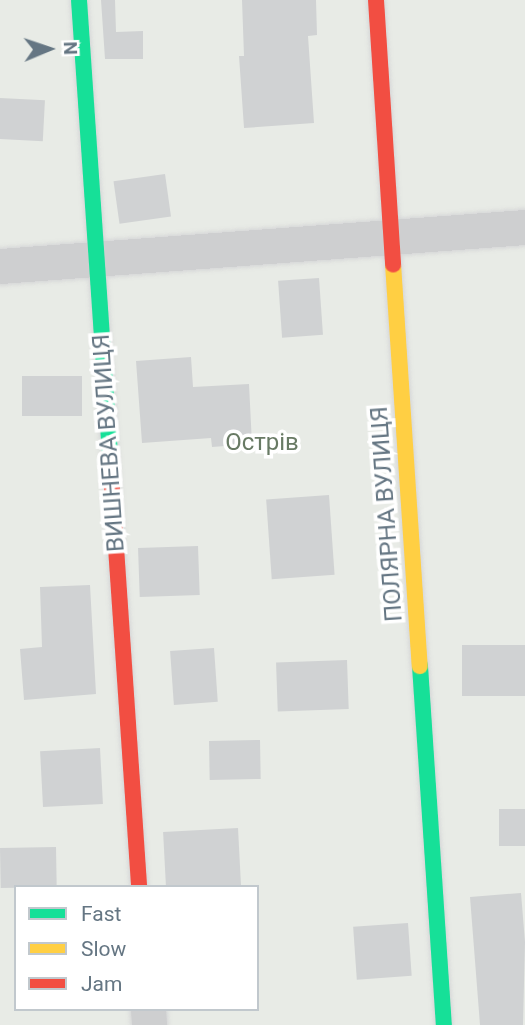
<!DOCTYPE html>
<meta charset="utf-8">
<style>
body{margin:0}
#map{position:relative;width:525px;height:1025px;overflow:hidden;background:#f9f9f9;font-family:Roboto,sans-serif}
div>[style]{position:absolute}
[style*='--x']{left:calc(var(--x)*1px);top:calc(var(--y)*1px);width:calc(var(--w)*1px);rotate:calc(var(--a)*1deg)}
.green>*{inset:0;background:#e8ebe6}
.building>*{inset:0;background:#d0d2d3;transform-origin:0 0}
.roads{filter:drop-shadow(0 0 2px #d5d6d7) drop-shadow(0 0 2px #d5d6d7)}
.street>*{height:35px;margin:-17.5px;padding:0 17.5px;transform-origin:17.5px;border-radius:17.5px;background:#cecfd0}
.fast>*{height:16px;margin:-8px;padding:0 8px;transform-origin:8px;border-radius:8px;background:#16e098}
.slow>*{height:16px;margin:-8px;padding:0 8px;transform-origin:8px;border-radius:8px;background:#ffcf43}
.jam>*{height:16px;margin:-8px;padding:0 8px;transform-origin:8px;border-radius:8px;background:#f24e42}
span{translate:-50% -50%;white-space:nowrap;text-align:center;line-height:1.15;-webkit-text-stroke:7px #fff;paint-order:stroke}
.street-label{font-size:24px;color:#657683}
.park-label{font-size:24px;color:#687a64}
.legend{position:absolute;left:14px;top:885px;width:245px;height:126px;box-sizing:border-box;background:#fff;border:2px solid #c1c8cd;margin:0;padding:9px 12px;list-style:none;font-size:21px;color:#657683}
.legend li{display:flex;align-items:center;gap:14px;height:35px}
.legend b{width:35px;border:2px solid #c1c8cd}
.north{position:absolute;left:14px;top:14px;width:70px;height:70px;-webkit-text-stroke:5px #fff;paint-order:stroke;rotate:88deg;font-size:19px;font-weight:700;line-height:28px;text-align:center;color:#657683}
.north::after{content:'';display:block;margin:auto;width:24px;height:32px;background:#657683;clip-path:polygon(50% 0,100% 100%,50% 72%,0 100%)}
</style>
<div id="map">
<div class="green">
<i style="clip-path:polygon(evenodd,0 0,525px 0,525px 1025px,0 1025px,0 0,16px 887px,257px 887px,257px 1009px,16px 1009px,16px 887px)"></i>
</div>
<div class="building">
<i style="clip-path:polygon(101px 0,115px 0,116px 32px,143px 31px,143px 59px,105px 59px)"></i>
<i style="clip-path:polygon(242px 0,316px 0,317px 35px,308px 36px,314px 123px,244px 128px,239px 56px,244px 56px)"></i>
<i style="left:0;top:98px;width:45px;height:41px;rotate:3deg"></i>
<i style="left:165px;top:174px;width:43px;height:52px;rotate:82deg"></i>
<i style="left:319px;top:278px;width:57px;height:41px;rotate:86deg"></i>
<i style="clip-path:polygon(191px 357px,193px 387px,249px 384px,252px 444px,212px 447px,211px 438px,142px 443px,136px 361px)"></i>
<i style="left:22px;top:376px;width:60px;height:40px"></i>
<i style="left:329px;top:495px;width:80px;height:63px;rotate:86deg"></i>
<i style="left:198px;top:546px;width:49px;height:60px;rotate:88deg"></i>
<i style="clip-path:polygon(90px 585px,96px 694px,24px 700px,20px 649px,42px 647px,40px 587px)"></i>
<i style="left:525px;top:645px;width:51px;height:63px;rotate:90deg"></i>
<i style="left:214px;top:648px;width:54px;height:44px;rotate:86deg"></i>
<i style="left:347px;top:660px;width:49px;height:71px;rotate:88deg"></i>
<i style="left:260px;top:740px;width:39px;height:51px;rotate:89deg"></i>
<i style="left:100px;top:748px;width:56px;height:60px;rotate:87deg"></i>
<i style="left:525px;top:809px;width:37px;height:26px;rotate:90deg"></i>
<i style="left:238px;top:828px;width:59px;height:75px;rotate:87deg"></i>
<i style="left:56px;top:847px;width:40px;height:56px;rotate:89deg"></i>
<i style="clip-path:polygon(521px 893px,525px 942px,523px 1025px,480px 1025px,470px 897px)"></i>
<i style="left:408px;top:923px;width:53px;height:55px;rotate:86deg"></i>
</div>
<div class="roads">
<div class="street">
<i style="--x:0;--y:266;--w:526;--a:-4.25"></i>
<i style="--x:148;--y:1009;--w:16;--a:86"></i>
</div>
<div class="fast">
<i style="--x:79;--y:0;--w:475;--a:86.1"></i>
<i style="--x:420;--y:666;--w:360;--a:86.2"></i>
</div>
<div class="slow">
<i style="--x:393;--y:264;--w:403;--a:86.2"></i>
</div>
<div class="jam">
<i style="--x:376;--y:0;--w:265;--a:86.3"></i>
<i style="--x:111;--y:474;--w:414;--a:86.1"></i>
</div>
</div>
<div class="street-label">
<span style="left:109px;top:443px;rotate:-94deg">ВИШНЕВА ВУЛИЦЯ</span>
<span style="left:387px;top:514px;rotate:-94deg">ПОЛЯРНА ВУЛИЦЯ</span>
</div>
<div class="park-label">
<span style="left:262px;top:443px">Острів</span>
</div>
<ul class="legend">
<li><b style="height:9px;background:#16e098"></b>Fast</li>
<li><b style="height:9px;background:#ffcf43"></b>Slow</li>
<li><b style="height:9px;background:#f24e42"></b>Jam</li>
</ul>
<div class="north">N</div>
</div>
